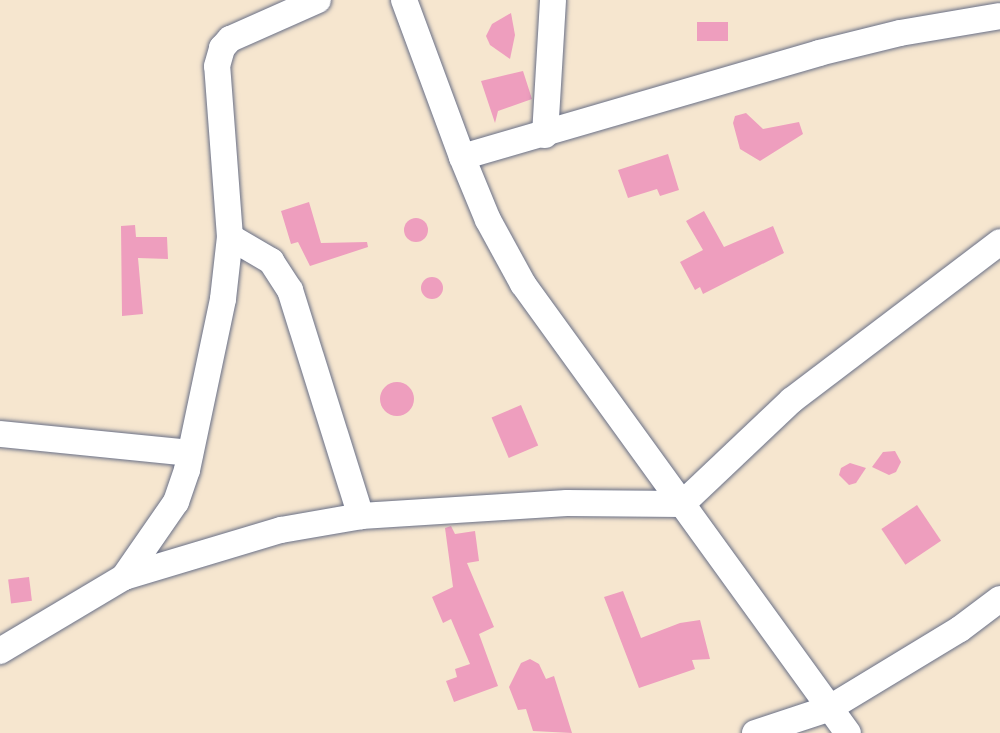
<!DOCTYPE html>
<style>
body{margin:0}
#map{position:relative;width:1000px;height:733px;overflow:hidden;background:#f6e6cf;font-family:"Comic Neue",sans-serif}
div>[style]{position:absolute}
[style*='--x']{left:calc(var(--x)*1px);top:calc(var(--y)*1px);width:calc(var(--w)*1px);rotate:calc(var(--a)*1deg)}
.building>*{inset:0;background:#ee9ebe;transform-origin:0 0}
.round{border-radius:50%}
.roads{filter:drop-shadow(0 0 2px #686f86) drop-shadow(0 0 2px #686f86)}
.minor>*{height:26px;margin:-13px;padding:0 13px;transform-origin:13px;border-radius:13px;background:#fff}
span{translate:-50% -50%;white-space:nowrap;text-align:center;line-height:1.15;-webkit-text-stroke:4.5px #fbf7ec;paint-order:stroke}
</style>
<div id="map">
<div class="building">
<i style="clip-path:polygon(511px 13px,515px 35px,510px 59px,490px 45px,486px 36px,492px 24px)"></i>
<i style="left:697px;top:22px;width:31px;height:19px"></i>
<i style="clip-path:polygon(523px 71px,532px 99px,498px 111px,495px 123px,481px 81px)"></i>
<i style="clip-path:polygon(746px 113px,763px 129px,799px 122px,803px 134px,760px 161px,740px 149px,733px 123px,735px 116px)"></i>
<i style="clip-path:polygon(668px 154px,679px 190px,660px 196px,657px 189px,628px 198px,618px 170px)"></i>
<i style="clip-path:polygon(309px 202px,321px 243px,367px 242px,368px 247px,310px 266px,298px 242px,291px 244px,281px 211px)"></i>
<i style="clip-path:polygon(704px 211px,724px 247px,773px 226px,784px 253px,703px 294px,700px 287px,695px 290px,680px 262px,703px 250px,686px 221px)"></i>
<i class="round" style="left:404px;top:218px;width:24px;height:24px"></i>
<i style="clip-path:polygon(135px 225px,136px 237px,167px 237px,168px 259px,138px 258px,143px 314px,122px 316px,121px 226px)"></i>
<i class="round" style="left:421px;top:277px;width:22px;height:22px"></i>
<i class="round" style="left:380px;top:382px;width:34px;height:34px"></i>
<i style="left:521px;top:405px;width:44px;height:32px;rotate:67deg"></i>
<i style="clip-path:polygon(895px 451px,901px 462px,896px 472px,889px 475px,872px 467px,883px 452px)"></i>
<i style="clip-path:polygon(850px 463px,866px 468px,856px 483px,849px 485px,839px 475px,841px 468px)"></i>
<i style="left:917px;top:505px;width:43px;height:43px;rotate:56deg"></i>
<i style="clip-path:polygon(451px 526px,455px 534px,475px 531px,479px 561px,467px 563px,494px 627px,479px 634px,498px 686px,454px 702px,446px 681px,457px 677px,455px 669px,470px 664px,451px 619px,443px 623px,432px 597px,453px 587px,445px 528px)"></i>
<i style="left:29px;top:577px;width:24px;height:21px;rotate:83deg"></i>
<i style="clip-path:polygon(623px 591px,641px 638px,680px 623px,700px 620px,710px 659px,692px 660px,695px 669px,639px 688px,604px 597px)"></i>
<i style="clip-path:polygon(530px 659px,539px 664px,546px 679px,554px 676px,572px 733px,533px 731px,526px 709px,518px 710px,509px 687px,521px 663px)"></i>
</div>
<div class="roads">
<div class="minor">
<i style="--x:404;--y:0;--w:167;--a:69.7"></i>
<i style="--x:462;--y:157;--w:68;--a:67.6"></i>
<i style="--x:488;--y:220;--w:73;--a:61.3"></i>
<i style="--x:523;--y:284;--w:554;--a:54.1"></i>
<i style="--x:545;--y:135;--w:135;--a:-86.6"></i>
<i style="--x:462;--y:157;--w:372;--a:-16.2"></i>
<i style="--x:819;--y:53;--w:83;--a:-13.9"></i>
<i style="--x:900;--y:33;--w:101;--a:-9.6"></i>
<i style="--x:230;--y:237;--w:48;--a:30.3"></i>
<i style="--x:271;--y:261;--w:35;--a:57"></i>
<i style="--x:290;--y:290;--w:237;--a:72.6"></i>
<i style="--x:0;--y:434;--w:191;--a:5.7"></i>
<i style="--x:124;--y:577;--w:91;--a:-55.3"></i>
<i style="--x:176;--y:502;--w:34;--a:-71"></i>
<i style="--x:187;--y:470;--w:175;--a:-78.1"></i>
<i style="--x:223;--y:299;--w:62;--a:-83.6"></i>
<i style="--x:230;--y:237;--w:171;--a:-94.3"></i>
<i style="--x:217;--y:66;--w:19;--a:-74"></i>
<i style="--x:222;--y:48;--w:12;--a:-48"></i>
<i style="--x:230;--y:39;--w:96;--a:-23.9"></i>
<i style="--x:0;--y:651;--w:144;--a:-30.8"></i>
<i style="--x:124;--y:577;--w:164;--a:-16.7"></i>
<i style="--x:281;--y:530;--w:81;--a:-9.9"></i>
<i style="--x:361;--y:516;--w:206;--a:-3.6"></i>
<i style="--x:567;--y:503;--w:115;--a:0.5"></i>
<i style="--x:682;--y:504;--w:151;--a:-43.4"></i>
<i style="--x:792;--y:400;--w:261;--a:-37.2"></i>
<i style="--x:755;--y:733;--w:77;--a:-18.2"></i>
<i style="--x:828;--y:709;--w:154;--a:-31.2"></i>
<i style="--x:960;--y:629;--w:50;--a:-36.9"></i>
</div>
</div>
</div>
